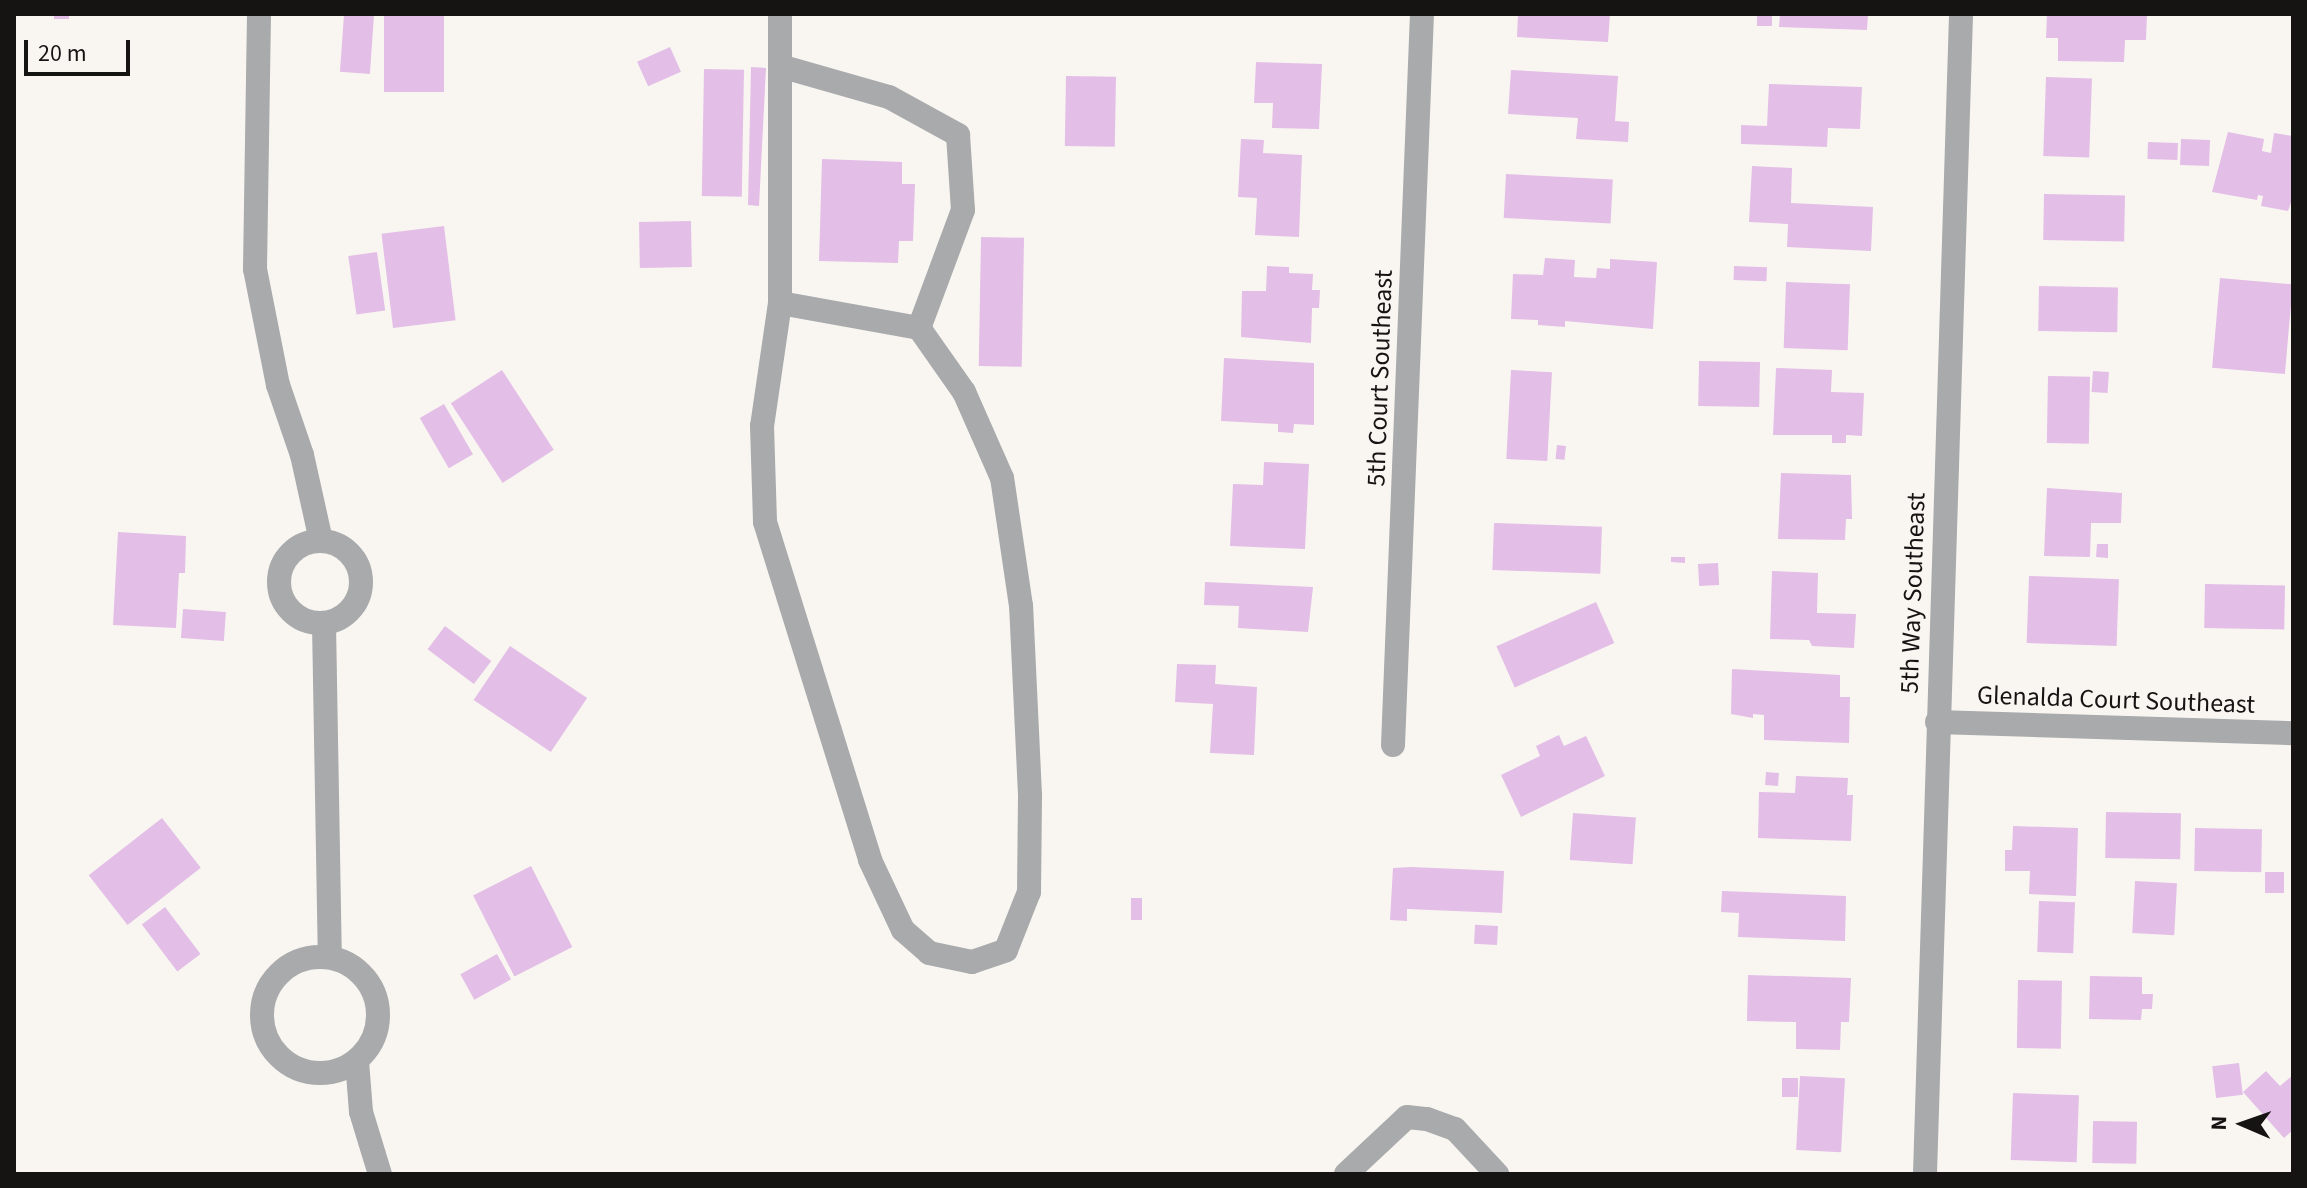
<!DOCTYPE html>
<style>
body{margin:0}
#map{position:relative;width:2307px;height:1188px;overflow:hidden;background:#f9f6f2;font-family:"Source Sans 3",sans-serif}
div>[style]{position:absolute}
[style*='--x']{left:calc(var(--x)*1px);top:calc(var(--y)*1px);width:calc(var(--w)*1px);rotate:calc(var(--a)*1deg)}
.building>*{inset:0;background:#e3bee6;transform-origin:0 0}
.minor>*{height:24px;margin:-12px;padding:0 12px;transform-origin:12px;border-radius:12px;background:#a8aaab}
.minor>.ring{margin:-12px;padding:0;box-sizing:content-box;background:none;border:24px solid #a8aaab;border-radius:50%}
span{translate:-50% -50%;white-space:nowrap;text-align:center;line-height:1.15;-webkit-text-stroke:6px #f9f6f2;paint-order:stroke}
.street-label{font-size:26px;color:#151413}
.frame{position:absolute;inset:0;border:16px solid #151413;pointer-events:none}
.north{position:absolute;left:2203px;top:1084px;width:80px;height:80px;-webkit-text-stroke:6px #f9f6f2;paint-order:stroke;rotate:272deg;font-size:22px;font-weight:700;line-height:32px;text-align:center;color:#151413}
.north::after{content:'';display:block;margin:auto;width:28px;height:36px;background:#151413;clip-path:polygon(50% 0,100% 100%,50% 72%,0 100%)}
.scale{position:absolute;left:24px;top:40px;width:106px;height:36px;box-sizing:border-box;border:4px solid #151413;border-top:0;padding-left:10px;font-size:24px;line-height:28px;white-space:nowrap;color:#151413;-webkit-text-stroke:6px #f9f6f2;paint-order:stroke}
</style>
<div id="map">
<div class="building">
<i style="left:54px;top:14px;width:15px;height:5px"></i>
<i style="left:344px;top:14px;width:30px;height:58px;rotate:4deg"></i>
<i style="left:384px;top:14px;width:60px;height:78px"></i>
<i style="clip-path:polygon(1518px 14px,1610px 14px,1608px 42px,1517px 37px)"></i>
<i style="left:1757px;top:14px;width:15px;height:12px"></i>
<i style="clip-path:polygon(1780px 14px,1868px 14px,1867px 30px,1779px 27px)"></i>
<i style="clip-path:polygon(2047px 14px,2147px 14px,2146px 40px,2125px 40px,2124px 62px,2058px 61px,2058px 38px,2046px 38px)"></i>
<i style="left:670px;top:47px;width:27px;height:36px;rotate:66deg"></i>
<i style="clip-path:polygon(1256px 62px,1322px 64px,1319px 129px,1272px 128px,1273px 103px,1254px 103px)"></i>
<i style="clip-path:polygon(751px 67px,766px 68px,759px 206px,748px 205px)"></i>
<i style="left:704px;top:69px;width:40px;height:127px;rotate:1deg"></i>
<i style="clip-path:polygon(1511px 70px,1618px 76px,1615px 121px,1629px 122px,1628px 142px,1576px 139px,1578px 118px,1508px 114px)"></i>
<i style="left:1066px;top:76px;width:50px;height:70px;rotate:1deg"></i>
<i style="left:2046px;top:77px;width:46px;height:79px;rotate:2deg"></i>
<i style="clip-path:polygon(1769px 84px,1862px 87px,1860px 129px,1828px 128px,1827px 147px,1741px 144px,1741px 125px,1767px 126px)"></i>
<i style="clip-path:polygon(2228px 132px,2264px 139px,2262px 151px,2271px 153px,2274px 133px,2293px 136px,2293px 197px,2288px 211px,2261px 206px,2263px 196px,2258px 195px,2257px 200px,2212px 192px)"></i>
<i style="clip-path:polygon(1241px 139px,1264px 140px,1263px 153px,1302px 155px,1299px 237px,1255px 235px,1257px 198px,1238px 197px)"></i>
<i style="left:2181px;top:139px;width:29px;height:26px;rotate:2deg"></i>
<i style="left:2148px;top:142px;width:30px;height:17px;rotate:2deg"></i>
<i style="clip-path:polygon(822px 159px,902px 162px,902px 184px,915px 184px,913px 241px,899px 241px,898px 263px,819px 261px)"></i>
<i style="clip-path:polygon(1752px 166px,1792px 168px,1791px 203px,1873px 207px,1871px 251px,1787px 247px,1788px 224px,1749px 222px)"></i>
<i style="left:1506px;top:174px;width:107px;height:44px;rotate:3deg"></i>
<i style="left:2044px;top:194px;width:81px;height:46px;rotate:1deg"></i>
<i style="left:691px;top:221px;width:46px;height:52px;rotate:89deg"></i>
<i style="left:444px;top:226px;width:95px;height:63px;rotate:83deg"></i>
<i style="left:981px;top:237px;width:43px;height:129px;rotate:1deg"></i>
<i style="left:377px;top:252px;width:59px;height:29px;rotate:82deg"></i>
<i style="clip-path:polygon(1545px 258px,1575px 260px,1574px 277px,1596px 278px,1597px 268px,1610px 269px,1610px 259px,1657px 262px,1653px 329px,1565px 321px,1565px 327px,1538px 325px,1538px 320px,1511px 319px,1513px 274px,1543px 275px)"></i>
<i style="clip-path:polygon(1267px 266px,1289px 267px,1289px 273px,1313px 274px,1312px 290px,1320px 290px,1319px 308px,1312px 308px,1311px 343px,1241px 337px,1242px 291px,1266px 291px)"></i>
<i style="left:1734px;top:266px;width:33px;height:14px;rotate:2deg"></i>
<i style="left:2220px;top:278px;width:73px;height:90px;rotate:5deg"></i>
<i style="left:1786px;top:282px;width:64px;height:66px;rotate:2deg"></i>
<i style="left:2039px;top:286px;width:79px;height:45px;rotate:1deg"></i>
<i style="clip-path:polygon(1224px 358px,1314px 363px,1314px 425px,1294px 424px,1293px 433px,1278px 432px,1278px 424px,1221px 421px)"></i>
<i style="left:1699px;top:361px;width:61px;height:45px;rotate:1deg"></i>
<i style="clip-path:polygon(1776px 368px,1832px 370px,1831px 392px,1864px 393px,1862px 436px,1846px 435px,1846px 443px,1832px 443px,1832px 435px,1773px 435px)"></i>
<i style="left:502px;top:370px;width:95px;height:61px;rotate:57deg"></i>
<i style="left:1511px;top:370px;width:41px;height:89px;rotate:3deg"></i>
<i style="left:2093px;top:371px;width:16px;height:21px;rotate:4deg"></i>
<i style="left:2048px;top:376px;width:42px;height:67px;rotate:1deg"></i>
<i style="left:444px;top:404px;width:58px;height:28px;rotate:60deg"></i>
<i style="left:1557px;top:445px;width:9px;height:14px;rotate:6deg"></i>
<i style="clip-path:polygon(1264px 462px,1309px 464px,1305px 549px,1230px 546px,1233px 484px,1263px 485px)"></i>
<i style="clip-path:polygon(1781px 473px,1851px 475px,1852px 519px,1846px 519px,1845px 540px,1778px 539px)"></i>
<i style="clip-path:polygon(2047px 488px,2122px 493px,2121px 523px,2091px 523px,2090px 557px,2044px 556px)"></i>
<i style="left:1494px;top:523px;width:108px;height:47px;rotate:2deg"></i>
<i style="clip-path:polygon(118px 532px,186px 536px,185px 573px,179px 573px,176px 628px,113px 625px)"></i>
<i style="clip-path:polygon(2097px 544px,2108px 544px,2108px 558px,2096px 557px)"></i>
<i style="clip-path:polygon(1671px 557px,1685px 557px,1685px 563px,1671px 562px)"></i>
<i style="left:1718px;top:563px;width:22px;height:20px;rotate:87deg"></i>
<i style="clip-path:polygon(1772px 571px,1818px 573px,1817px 613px,1856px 614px,1854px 648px,1812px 646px,1809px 640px,1770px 639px)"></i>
<i style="left:2029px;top:576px;width:90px;height:67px;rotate:2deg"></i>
<i style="clip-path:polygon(1205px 582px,1313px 587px,1308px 632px,1238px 628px,1239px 606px,1204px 605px)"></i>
<i style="left:2205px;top:584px;width:80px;height:44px;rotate:1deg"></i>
<i style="left:1596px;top:602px;width:45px;height:109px;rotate:66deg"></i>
<i style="left:183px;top:609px;width:43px;height:29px;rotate:4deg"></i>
<i style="left:445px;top:626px;width:58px;height:29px;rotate:37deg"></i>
<i style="left:510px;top:646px;width:93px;height:65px;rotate:34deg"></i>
<i style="clip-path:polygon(1177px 664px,1216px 665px,1215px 684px,1257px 687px,1254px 755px,1210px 753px,1213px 704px,1175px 702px)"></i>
<i style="clip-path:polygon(1732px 669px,1840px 675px,1840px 697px,1850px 697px,1849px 743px,1764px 740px,1764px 715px,1753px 714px,1753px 718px,1731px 714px)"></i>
<i style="clip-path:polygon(1559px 735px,1564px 746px,1586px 736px,1605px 776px,1521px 817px,1501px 775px,1540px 756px,1536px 746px)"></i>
<i style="left:1766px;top:772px;width:13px;height:13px;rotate:4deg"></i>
<i style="clip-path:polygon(1796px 776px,1848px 778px,1847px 795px,1853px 795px,1851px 841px,1758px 838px,1759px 792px,1795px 793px)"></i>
<i style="left:2106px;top:812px;width:75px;height:46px;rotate:1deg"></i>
<i style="left:1573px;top:813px;width:63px;height:47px;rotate:4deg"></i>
<i style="left:162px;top:818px;width:63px;height:93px;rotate:52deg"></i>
<i style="clip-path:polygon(2013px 826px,2078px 828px,2076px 896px,2029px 894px,2030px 871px,2005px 871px,2005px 850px,2012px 850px)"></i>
<i style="left:2195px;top:828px;width:67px;height:43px;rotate:1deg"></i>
<i style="left:531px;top:866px;width:91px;height:65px;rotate:63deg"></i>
<i style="clip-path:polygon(1411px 867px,1504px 871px,1502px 913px,1407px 909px,1407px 921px,1390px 920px,1393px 868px)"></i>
<i style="left:2265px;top:872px;width:19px;height:21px"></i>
<i style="left:2135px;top:881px;width:42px;height:52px;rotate:3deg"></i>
<i style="clip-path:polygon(1722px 891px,1846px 896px,1845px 941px,1738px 937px,1739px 913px,1721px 912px)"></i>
<i style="left:1131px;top:898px;width:11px;height:22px"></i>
<i style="left:2039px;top:901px;width:36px;height:51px;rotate:2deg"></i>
<i style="left:165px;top:907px;width:59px;height:29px;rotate:53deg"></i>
<i style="left:1498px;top:926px;width:19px;height:23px;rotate:93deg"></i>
<i style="left:497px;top:954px;width:29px;height:42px;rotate:61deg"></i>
<i style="clip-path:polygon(1748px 975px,1851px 978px,1849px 1022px,1841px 1022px,1840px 1050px,1796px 1049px,1796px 1022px,1747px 1021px)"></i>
<i style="clip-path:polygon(2090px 976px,2142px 977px,2142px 994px,2153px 994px,2152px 1009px,2142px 1009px,2141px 1020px,2089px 1019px)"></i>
<i style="left:2018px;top:980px;width:44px;height:68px;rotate:1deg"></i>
<i style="left:2239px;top:1063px;width:32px;height:27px;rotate:83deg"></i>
<i style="clip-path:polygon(2266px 1071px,2280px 1086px,2293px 1075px,2293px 1130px,2284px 1138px,2243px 1092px)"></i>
<i style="left:1800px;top:1076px;width:45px;height:74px;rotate:3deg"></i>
<i style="left:1782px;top:1078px;width:16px;height:19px"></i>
<i style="left:2013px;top:1093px;width:66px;height:67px;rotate:2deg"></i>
<i style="left:2093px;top:1121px;width:44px;height:42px;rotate:1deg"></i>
</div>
<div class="minor">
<i style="--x:259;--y:14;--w:255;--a:90.9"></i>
<i style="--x:255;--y:269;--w:118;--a:78.8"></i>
<i style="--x:278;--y:385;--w:74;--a:71.1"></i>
<i style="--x:302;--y:455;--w:88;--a:77.5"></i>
<i style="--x:780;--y:66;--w:113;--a:15.9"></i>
<i style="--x:889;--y:97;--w:79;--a:28.8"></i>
<i style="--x:958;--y:135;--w:75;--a:86.2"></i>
<i style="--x:963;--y:210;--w:126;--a:110.4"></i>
<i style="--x:919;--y:328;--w:141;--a:-169.8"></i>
<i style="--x:780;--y:303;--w:289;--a:-90"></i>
<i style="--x:780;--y:303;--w:124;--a:98.3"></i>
<i style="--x:762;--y:426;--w:96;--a:88.2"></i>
<i style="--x:765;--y:522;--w:354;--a:72.7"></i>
<i style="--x:870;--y:860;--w:77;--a:64.8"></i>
<i style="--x:903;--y:930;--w:35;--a:41"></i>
<i style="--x:929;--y:953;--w:44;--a:11.8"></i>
<i style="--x:972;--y:962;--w:36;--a:-19"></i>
<i style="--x:1006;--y:950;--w:62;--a:-68.4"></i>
<i style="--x:1029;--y:892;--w:97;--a:-89.4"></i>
<i style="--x:1030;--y:795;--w:189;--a:-92.7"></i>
<i style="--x:1021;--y:606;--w:129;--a:-98.4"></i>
<i style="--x:1002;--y:478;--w:94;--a:-113.8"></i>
<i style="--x:964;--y:392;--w:78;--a:-125.1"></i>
<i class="ring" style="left:279px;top:541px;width:58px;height:58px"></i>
<i style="--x:324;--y:623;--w:334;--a:89"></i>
<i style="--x:1937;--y:722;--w:356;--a:1.8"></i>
<i style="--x:1393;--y:745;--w:732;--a:-87.73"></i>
<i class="ring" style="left:262px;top:957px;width:92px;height:92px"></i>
<i style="--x:357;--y:1061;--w:51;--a:85.5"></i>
<i style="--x:361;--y:1112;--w:65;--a:73"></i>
<i style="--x:1346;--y:1174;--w:83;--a:-43.1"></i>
<i style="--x:1407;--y:1117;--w:20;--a:6"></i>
<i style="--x:1427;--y:1119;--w:30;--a:20"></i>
<i style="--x:1455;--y:1129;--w:62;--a:47"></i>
<i style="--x:1925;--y:1174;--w:1161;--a:-88.22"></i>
</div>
<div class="street-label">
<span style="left:1380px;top:378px;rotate:-88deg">5th Court Southeast</span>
<span style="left:1913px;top:593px;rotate:-88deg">5th Way Southeast</span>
<span style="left:2116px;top:700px;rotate:2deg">Glenalda Court Southeast</span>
</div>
<div class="frame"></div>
<div class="north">N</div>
<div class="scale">20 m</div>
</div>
